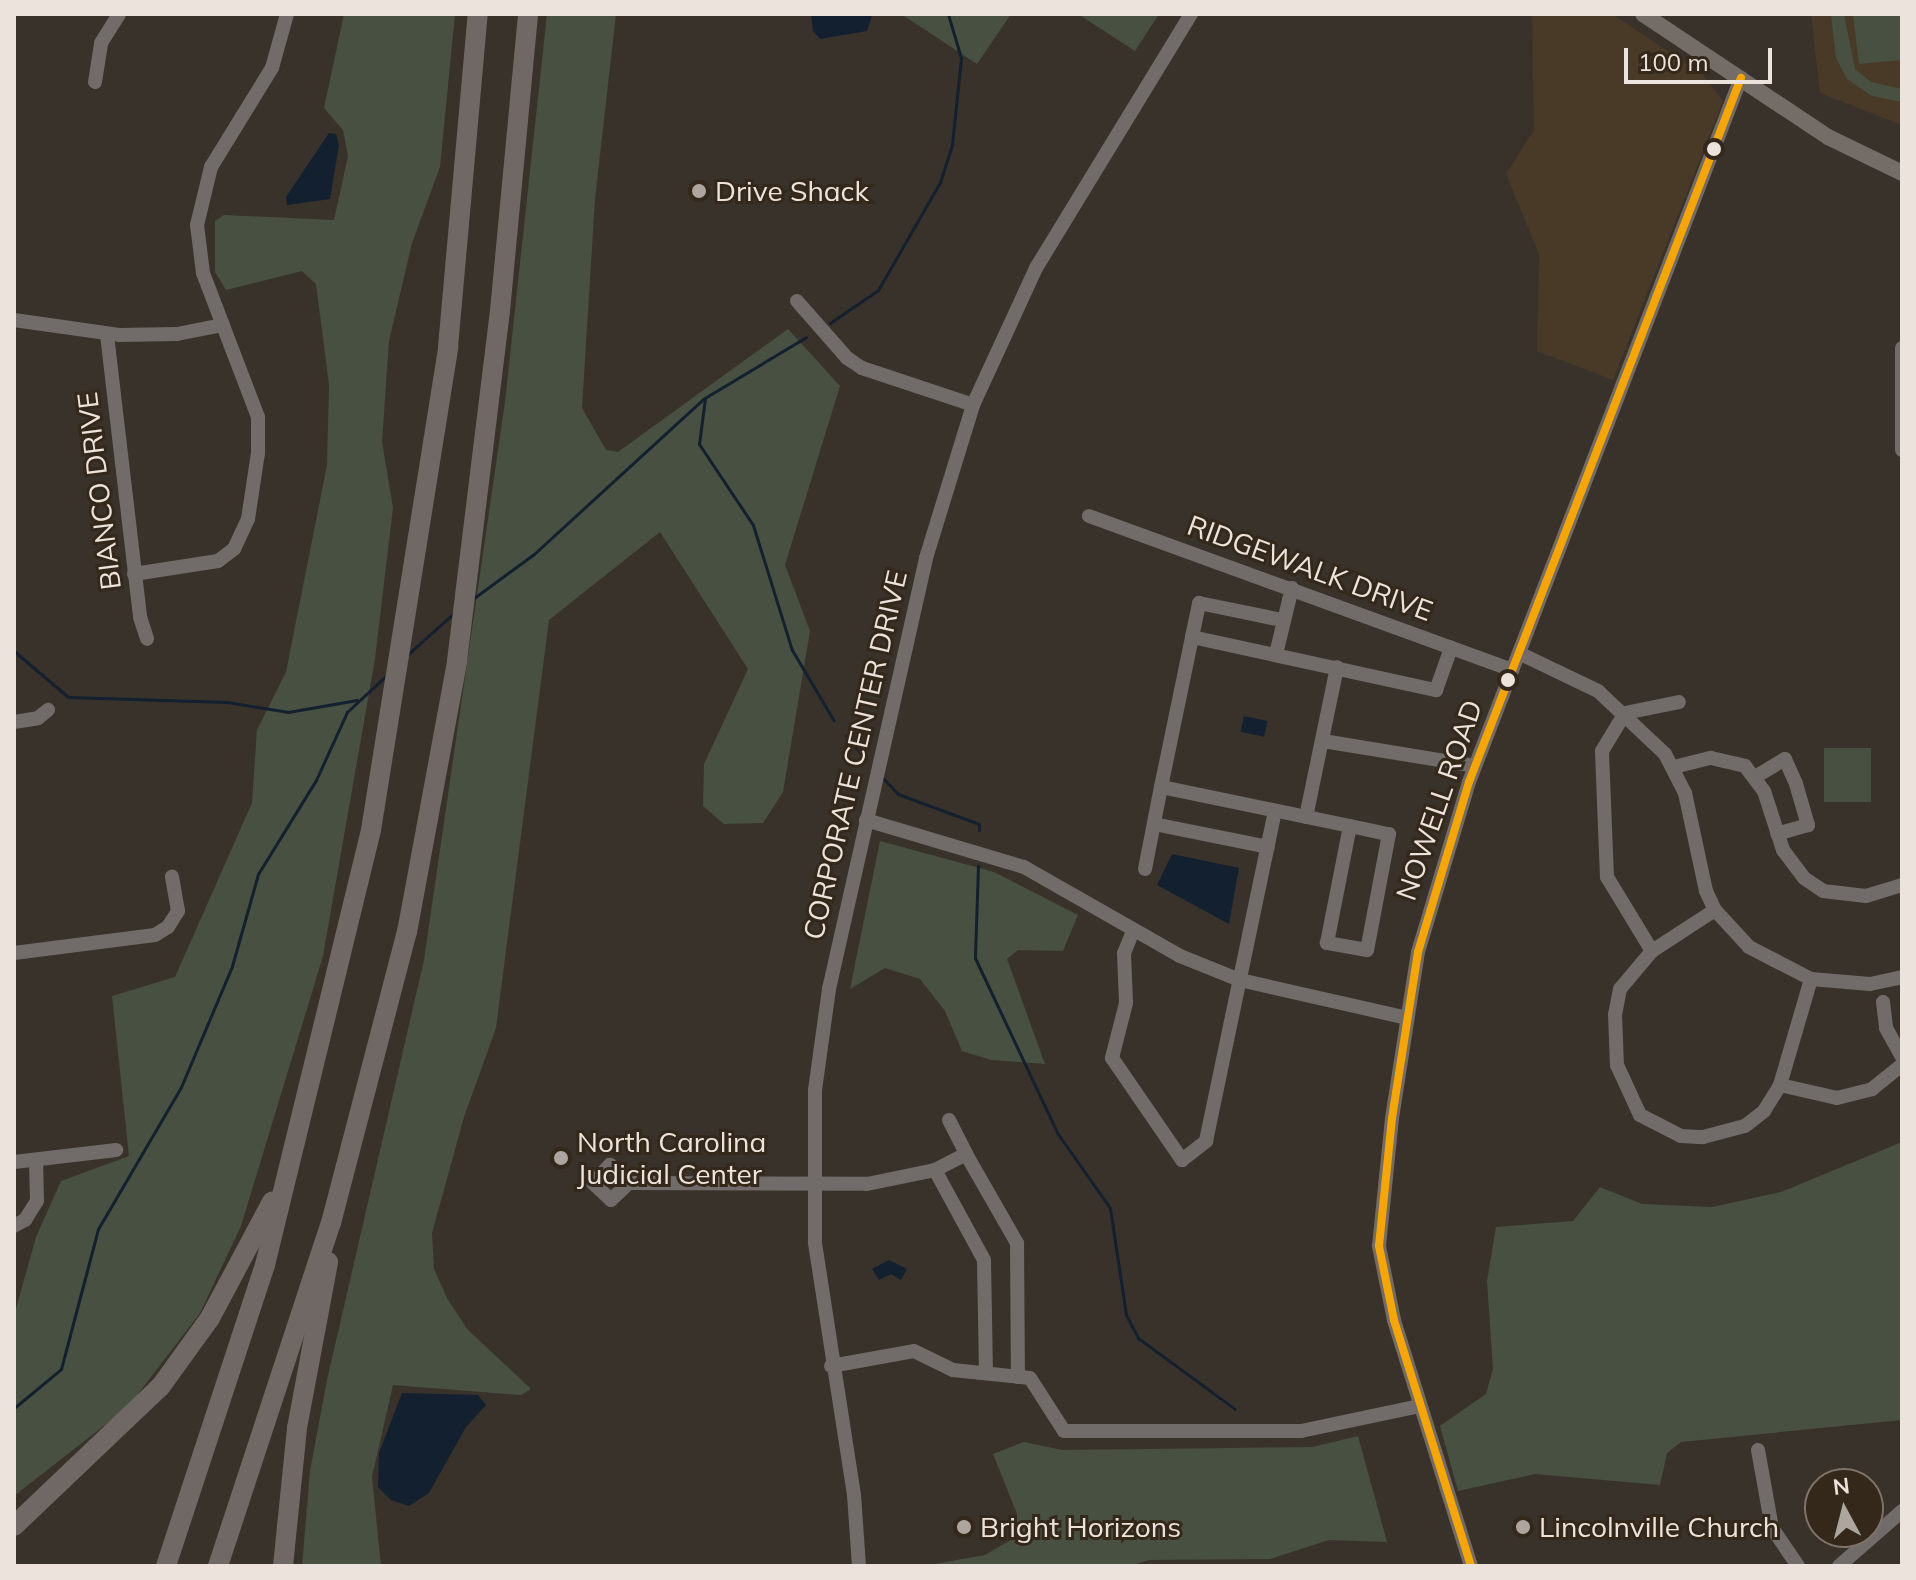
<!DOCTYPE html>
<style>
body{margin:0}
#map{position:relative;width:1916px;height:1580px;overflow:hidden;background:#39322b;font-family:Mulish,sans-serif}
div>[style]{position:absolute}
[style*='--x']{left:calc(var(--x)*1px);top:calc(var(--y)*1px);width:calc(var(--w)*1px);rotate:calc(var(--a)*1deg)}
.built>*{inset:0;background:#493a28}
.green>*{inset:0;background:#485041;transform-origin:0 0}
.water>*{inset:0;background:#13202f;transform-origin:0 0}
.stream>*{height:3px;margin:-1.5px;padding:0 1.5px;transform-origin:1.5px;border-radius:1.5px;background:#13202f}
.minor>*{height:14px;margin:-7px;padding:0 7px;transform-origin:7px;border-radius:7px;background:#716c6a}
.major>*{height:16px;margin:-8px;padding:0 8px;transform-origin:8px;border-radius:8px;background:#736c67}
.highway>*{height:20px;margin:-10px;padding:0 10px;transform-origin:10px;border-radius:10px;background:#706864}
.bus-1>*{height:8px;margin:-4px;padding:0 4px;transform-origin:4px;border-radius:4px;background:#f7a600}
.dots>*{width:22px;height:22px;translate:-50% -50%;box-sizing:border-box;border:4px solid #34281b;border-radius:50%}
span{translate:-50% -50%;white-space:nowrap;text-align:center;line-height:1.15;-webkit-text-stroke:6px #34281b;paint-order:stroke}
.poi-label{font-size:28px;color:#ece4dc}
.left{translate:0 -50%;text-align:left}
.street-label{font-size:28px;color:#ece4dc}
.frame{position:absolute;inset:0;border:16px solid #ece4dc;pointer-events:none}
.north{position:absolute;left:1804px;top:1468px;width:80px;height:80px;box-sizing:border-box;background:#34281b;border:2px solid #7e7368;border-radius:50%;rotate:353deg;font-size:22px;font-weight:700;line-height:32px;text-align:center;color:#ece4dc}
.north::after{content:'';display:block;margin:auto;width:28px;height:36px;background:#ada69e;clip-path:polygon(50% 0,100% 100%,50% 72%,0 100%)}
.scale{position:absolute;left:1624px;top:48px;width:148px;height:36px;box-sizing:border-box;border:4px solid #ece4dc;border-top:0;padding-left:10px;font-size:24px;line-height:28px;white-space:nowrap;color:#ece4dc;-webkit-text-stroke:6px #34281b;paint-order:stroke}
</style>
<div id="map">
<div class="built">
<i style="clip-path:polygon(1532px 14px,1612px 14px,1702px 74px,1723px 101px,1613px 380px,1537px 351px,1539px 254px,1506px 174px,1534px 130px)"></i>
<i style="clip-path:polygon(1811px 14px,1902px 14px,1902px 125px,1820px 93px)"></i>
</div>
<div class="green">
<i style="clip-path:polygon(344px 14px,455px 14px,440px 167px,412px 243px,389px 341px,382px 442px,393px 508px,375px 659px,323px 956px,241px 1226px,200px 1313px,128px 1407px,14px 1496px,14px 1316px,36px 1237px,61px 1181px,129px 1156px,112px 996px,175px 977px,252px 803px,257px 730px,286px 672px,327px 465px,329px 385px,316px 284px,302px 271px,226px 290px,215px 272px,215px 221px,224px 215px,334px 220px,348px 156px,343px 130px,324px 108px)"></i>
<i style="clip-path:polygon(547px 14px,616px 14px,595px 199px,582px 408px,606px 450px,618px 452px,788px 329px,840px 386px,785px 565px,810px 631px,783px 792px,763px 823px,724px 824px,703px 806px,704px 764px,748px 669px,660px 532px,549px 620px,496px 1028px,464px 1117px,432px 1233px,434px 1269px,447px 1298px,467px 1329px,531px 1389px,521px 1395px,393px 1385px,372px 1477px,381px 1566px,302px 1566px,310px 1471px,327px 1380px,424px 960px,505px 402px)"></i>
<i style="clip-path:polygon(901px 14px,1011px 14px,977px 64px)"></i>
<i style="clip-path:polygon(1078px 14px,1159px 14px,1135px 51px)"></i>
<i style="clip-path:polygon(1831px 14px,1844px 14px,1855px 69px,1871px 82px,1902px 89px,1902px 102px,1872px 96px,1847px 79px,1836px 58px)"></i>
<i style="clip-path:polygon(1853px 14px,1902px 14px,1902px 60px,1859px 64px)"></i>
<i style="left:1824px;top:748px;width:47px;height:54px"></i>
<i style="clip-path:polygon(880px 841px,994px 872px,1078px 915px,1063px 951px,1018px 950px,1007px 959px,1045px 1064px,991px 1060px,962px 1051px,945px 1011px,920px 979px,885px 968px,850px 989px)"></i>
<i style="clip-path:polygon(1902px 1142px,1902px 1420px,1681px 1442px,1667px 1453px,1660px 1485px,1535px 1474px,1458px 1491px,1440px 1426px,1486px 1394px,1493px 1369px,1487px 1281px,1496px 1227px,1573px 1221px,1600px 1187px,1642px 1204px,1712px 1207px,1781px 1192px)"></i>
<i style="clip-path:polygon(1358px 1436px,1387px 1542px,1329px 1540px,1270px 1559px,1149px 1560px,1130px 1566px,923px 1566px,985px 1555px,1016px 1537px,1017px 1514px,993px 1454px,1024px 1442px,1062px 1450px,1312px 1447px)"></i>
</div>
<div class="water">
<i style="clip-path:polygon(811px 14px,872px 14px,872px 16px,867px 31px,820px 39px,813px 31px)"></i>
<i style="clip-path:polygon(329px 133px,336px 134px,339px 145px,330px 199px,287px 205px,286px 197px)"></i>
<i style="left:1244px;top:716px;width:24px;height:16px;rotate:12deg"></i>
<i style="clip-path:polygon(1172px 854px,1239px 868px,1229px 924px,1157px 885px)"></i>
<i style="clip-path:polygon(889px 1260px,907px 1269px,901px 1280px,891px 1274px,879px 1280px,872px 1269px)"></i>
<i style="clip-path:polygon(402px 1393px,478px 1395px,486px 1405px,466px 1427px,429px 1493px,409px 1506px,391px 1500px,378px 1487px,379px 1453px)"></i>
</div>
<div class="stream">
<i style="--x:830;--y:323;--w:58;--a:-34.5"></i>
<i style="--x:878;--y:290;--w:125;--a:-60.1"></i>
<i style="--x:940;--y:182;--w:40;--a:-72"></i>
<i style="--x:952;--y:144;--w:86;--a:-84"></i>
<i style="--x:961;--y:58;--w:46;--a:-106.5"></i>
<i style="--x:705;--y:398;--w:46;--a:97.4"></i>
<i style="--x:699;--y:444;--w:97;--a:56.3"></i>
<i style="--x:753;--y:525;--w:131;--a:72.7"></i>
<i style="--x:792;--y:650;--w:82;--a:59.4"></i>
<i style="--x:474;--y:598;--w:74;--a:-36.3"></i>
<i style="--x:534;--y:554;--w:229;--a:-42.5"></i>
<i style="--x:703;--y:399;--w:120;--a:-31"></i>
<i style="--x:14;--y:651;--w:71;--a:40.4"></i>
<i style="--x:68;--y:697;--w:159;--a:1.8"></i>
<i style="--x:227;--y:702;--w:62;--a:9.3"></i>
<i style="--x:288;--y:712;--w:70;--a:-9.9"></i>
<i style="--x:407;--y:655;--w:64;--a:-41.9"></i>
<i style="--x:846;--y:736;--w:30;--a:49"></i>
<i style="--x:883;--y:778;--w:22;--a:47"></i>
<i style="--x:898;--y:794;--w:86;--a:20.3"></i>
<i style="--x:979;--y:824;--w:6;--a:90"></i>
<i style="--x:978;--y:866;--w:92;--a:91.9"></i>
<i style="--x:975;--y:958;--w:195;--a:64.8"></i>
<i style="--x:1058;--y:1134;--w:90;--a:54.9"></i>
<i style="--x:1110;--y:1208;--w:108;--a:81.5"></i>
<i style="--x:1126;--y:1315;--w:26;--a:62"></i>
<i style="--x:1138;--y:1338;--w:120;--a:36.2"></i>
<i style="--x:14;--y:1408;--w:61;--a:-39.7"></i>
<i style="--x:61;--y:1369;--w:145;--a:-75.2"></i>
<i style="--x:98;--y:1229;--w:164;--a:-59.7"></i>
<i style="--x:181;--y:1087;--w:131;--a:-67.1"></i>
<i style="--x:232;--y:966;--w:96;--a:-74.2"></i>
<i style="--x:258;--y:874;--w:110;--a:-58.3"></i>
<i style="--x:316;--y:780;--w:75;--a:-65.5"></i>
<i style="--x:347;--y:712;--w:57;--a:-42.9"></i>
</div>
<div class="minor">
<i style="--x:95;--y:82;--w:39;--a:-81"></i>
<i style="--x:101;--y:43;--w:34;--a:-58"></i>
<i style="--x:797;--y:301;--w:76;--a:48.7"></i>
<i style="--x:847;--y:358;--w:18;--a:34"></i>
<i style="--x:862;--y:368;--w:117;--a:18.4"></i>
<i style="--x:14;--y:320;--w:106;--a:8.1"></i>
<i style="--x:119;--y:335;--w:58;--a:-1"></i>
<i style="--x:177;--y:334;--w:47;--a:-11.1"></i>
<i style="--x:107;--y:335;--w:284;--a:83.3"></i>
<i style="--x:140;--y:617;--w:23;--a:72"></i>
<i style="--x:1902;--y:348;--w:102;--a:90"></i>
<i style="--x:1089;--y:516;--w:450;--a:20"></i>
<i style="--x:134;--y:574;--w:85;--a:-8.8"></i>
<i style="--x:218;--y:561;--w:20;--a:-37"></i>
<i style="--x:234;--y:549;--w:33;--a:-65"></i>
<i style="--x:248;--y:519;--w:67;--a:-81.4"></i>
<i style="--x:258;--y:453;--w:36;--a:-90"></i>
<i style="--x:258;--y:417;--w:154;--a:-110.9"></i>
<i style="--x:203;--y:273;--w:48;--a:-97.1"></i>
<i style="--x:197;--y:225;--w:60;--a:-76.4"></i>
<i style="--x:211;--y:167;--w:116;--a:-58.4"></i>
<i style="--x:272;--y:68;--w:56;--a:-74.5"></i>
<i style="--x:1192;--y:637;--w:35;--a:-78"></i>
<i style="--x:1199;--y:603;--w:85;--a:11.6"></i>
<i style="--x:1519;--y:653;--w:88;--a:25.7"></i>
<i style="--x:1598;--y:691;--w:92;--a:43.2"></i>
<i style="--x:1665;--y:754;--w:44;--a:62.9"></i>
<i style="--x:1685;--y:793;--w:100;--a:77.9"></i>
<i style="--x:1706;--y:891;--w:21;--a:65"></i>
<i style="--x:1715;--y:910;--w:50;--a:47.4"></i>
<i style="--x:1749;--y:947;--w:70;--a:27.3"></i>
<i style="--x:1811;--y:979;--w:59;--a:4.8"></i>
<i style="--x:1870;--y:984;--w:33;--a:-12"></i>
<i style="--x:1276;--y:654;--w:68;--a:-76.4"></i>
<i style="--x:14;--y:722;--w:24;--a:-9"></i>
<i style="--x:38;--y:718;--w:13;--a:-39"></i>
<i style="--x:1323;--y:741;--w:154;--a:9.3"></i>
<i style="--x:1674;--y:767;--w:38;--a:-14"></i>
<i style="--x:1711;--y:758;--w:35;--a:13"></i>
<i style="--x:1745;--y:766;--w:31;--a:53"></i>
<i style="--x:1764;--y:791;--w:62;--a:72.1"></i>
<i style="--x:1783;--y:850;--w:35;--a:53"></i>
<i style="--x:1804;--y:878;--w:23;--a:34"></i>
<i style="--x:1823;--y:891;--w:43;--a:6.6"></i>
<i style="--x:1866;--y:896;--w:38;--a:-17"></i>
<i style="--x:1755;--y:777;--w:35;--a:-31"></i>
<i style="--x:1785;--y:759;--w:27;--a:66"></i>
<i style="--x:1796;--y:784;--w:43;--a:73.7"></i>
<i style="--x:1808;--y:825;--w:32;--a:164"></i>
<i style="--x:1306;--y:817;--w:153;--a:-78.3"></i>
<i style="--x:866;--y:820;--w:165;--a:16.6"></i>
<i style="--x:1024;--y:867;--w:180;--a:29.7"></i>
<i style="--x:1180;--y:956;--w:65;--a:21.8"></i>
<i style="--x:1240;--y:980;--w:171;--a:12.8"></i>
<i style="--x:1154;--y:824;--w:116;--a:11.4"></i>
<i style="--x:1350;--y:826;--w:40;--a:12"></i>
<i style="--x:1389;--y:834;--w:118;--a:100.7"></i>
<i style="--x:1367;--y:950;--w:41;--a:-170.1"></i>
<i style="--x:1327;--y:943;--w:119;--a:-78.9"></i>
<i style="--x:1350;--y:826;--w:193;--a:-168.3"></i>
<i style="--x:1161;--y:787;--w:153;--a:-78.3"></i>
<i style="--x:1192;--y:637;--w:250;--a:12.3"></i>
<i style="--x:1436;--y:690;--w:45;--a:-70.3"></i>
<i style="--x:1145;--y:869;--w:84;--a:-79"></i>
<i style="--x:1715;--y:910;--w:75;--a:146.9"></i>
<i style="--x:1652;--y:951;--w:50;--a:130.1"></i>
<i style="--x:1620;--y:989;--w:25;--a:101"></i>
<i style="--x:1615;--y:1014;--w:51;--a:87.8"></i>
<i style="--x:1617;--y:1065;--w:55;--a:65.3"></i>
<i style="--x:1640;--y:1115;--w:46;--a:27.1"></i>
<i style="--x:1681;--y:1136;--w:22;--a:3"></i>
<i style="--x:1703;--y:1137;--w:43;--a:-14.7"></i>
<i style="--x:1745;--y:1126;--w:24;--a:-38"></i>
<i style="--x:1764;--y:1111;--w:31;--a:-58"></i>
<i style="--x:1780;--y:1085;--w:110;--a:-73.7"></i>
<i style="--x:1133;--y:931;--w:24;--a:112"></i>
<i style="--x:1124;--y:953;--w:50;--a:87.7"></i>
<i style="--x:1126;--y:1003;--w:57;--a:104.3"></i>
<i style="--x:1112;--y:1058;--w:124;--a:55.5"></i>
<i style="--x:1182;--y:1160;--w:31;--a:-38"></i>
<i style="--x:1206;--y:1141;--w:336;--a:-78.2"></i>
<i style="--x:1652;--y:951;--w:87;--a:-121.3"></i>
<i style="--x:1607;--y:877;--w:126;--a:-92.3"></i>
<i style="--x:1602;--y:751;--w:44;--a:-58.8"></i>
<i style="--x:1625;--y:713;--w:55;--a:-11.5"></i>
<i style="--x:14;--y:953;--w:142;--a:-7.3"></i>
<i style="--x:155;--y:935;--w:15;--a:-32"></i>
<i style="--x:168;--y:927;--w:19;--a:-58"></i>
<i style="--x:178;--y:911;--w:35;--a:-100"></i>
<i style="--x:1883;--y:1002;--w:26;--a:83"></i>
<i style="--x:1886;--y:1028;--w:33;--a:61"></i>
<i style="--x:1780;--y:1085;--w:58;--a:12.8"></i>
<i style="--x:1837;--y:1098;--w:36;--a:-14"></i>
<i style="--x:1872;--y:1089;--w:38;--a:-39"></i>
<i style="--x:949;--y:1120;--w:38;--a:63"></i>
<i style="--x:14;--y:1162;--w:103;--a:-6.7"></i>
<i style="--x:935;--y:1170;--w:35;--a:-27"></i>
<i style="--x:966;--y:1154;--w:103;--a:60.2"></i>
<i style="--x:1017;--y:1243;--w:134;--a:89.6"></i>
<i style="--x:629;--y:1183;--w:25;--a:137"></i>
<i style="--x:611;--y:1200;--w:25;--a:-137"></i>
<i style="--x:593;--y:1183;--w:25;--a:-47"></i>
<i style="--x:610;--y:1165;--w:26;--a:43"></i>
<i style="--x:629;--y:1183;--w:238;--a:0.2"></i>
<i style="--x:867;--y:1184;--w:69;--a:-11.6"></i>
<i style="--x:935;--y:1170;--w:102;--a:61.4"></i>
<i style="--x:984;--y:1260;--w:112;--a:89"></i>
<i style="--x:14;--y:1226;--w:13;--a:-29"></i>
<i style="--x:25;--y:1220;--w:22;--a:-58"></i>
<i style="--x:37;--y:1201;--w:41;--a:-91.4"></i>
<i style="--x:831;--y:1366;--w:84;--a:-10.2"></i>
<i style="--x:914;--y:1351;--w:43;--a:26"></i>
<i style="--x:953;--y:1370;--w:77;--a:5.9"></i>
<i style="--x:1030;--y:1378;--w:63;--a:57.3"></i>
<i style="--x:1064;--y:1431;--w:237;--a:0"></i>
<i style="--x:1301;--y:1431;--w:122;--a:-11.9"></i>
<i style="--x:1758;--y:1450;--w:79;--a:79.8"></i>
<i style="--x:1772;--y:1528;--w:46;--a:55.6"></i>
<i style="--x:859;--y:1566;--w:71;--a:-94"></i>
<i style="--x:854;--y:1495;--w:256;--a:-98.8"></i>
<i style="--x:815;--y:1242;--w:152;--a:-90"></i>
<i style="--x:815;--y:1090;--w:102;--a:-82.1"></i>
<i style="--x:829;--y:989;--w:442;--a:-77.3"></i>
<i style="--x:926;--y:558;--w:160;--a:-72.9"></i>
<i style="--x:973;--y:405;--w:151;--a:-65.3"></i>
<i style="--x:1036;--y:268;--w:298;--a:-58.6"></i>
<i style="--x:1471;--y:1566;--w:258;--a:-107.4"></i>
<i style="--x:1394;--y:1320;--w:76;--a:-101.5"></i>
<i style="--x:1379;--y:1246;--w:129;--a:-84.2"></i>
<i style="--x:1392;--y:1118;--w:168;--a:-81.1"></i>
<i style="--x:1418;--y:952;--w:177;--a:-73.3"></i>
<i style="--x:1469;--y:782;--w:755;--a:-68.88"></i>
<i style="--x:1839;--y:1566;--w:84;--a:-41.1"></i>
</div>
<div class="major">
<i style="--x:1643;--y:14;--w:222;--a:33.6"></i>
<i style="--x:1828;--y:137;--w:82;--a:25.9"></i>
</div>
<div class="highway">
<i style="--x:14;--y:1526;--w:203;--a:-43.6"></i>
<i style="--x:161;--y:1386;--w:84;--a:-54.2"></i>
<i style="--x:210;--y:1318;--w:132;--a:-61.9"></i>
<i style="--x:166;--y:1566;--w:317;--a:-71.8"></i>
<i style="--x:265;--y:1265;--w:448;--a:-76.3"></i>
<i style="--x:371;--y:830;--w:489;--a:-80.9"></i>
<i style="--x:448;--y:347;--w:334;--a:-84.9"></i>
<i style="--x:218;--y:1566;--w:361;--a:-71.8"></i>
<i style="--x:331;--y:1223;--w:301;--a:-75.4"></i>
<i style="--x:407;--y:932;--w:276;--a:-79.5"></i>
<i style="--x:457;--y:661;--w:353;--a:-83"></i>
<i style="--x:500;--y:311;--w:298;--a:-84.6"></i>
<i style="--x:283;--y:1566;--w:139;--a:-84.2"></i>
<i style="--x:297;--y:1428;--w:169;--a:-79.4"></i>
</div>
<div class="bus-1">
<i style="--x:1471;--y:1566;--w:258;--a:-107.4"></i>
<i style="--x:1394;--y:1320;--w:76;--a:-101.5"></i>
<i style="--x:1379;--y:1246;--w:129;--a:-84.2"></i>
<i style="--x:1392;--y:1118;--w:168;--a:-81.1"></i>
<i style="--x:1418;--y:952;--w:177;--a:-73.3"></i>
<i style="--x:1469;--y:782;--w:755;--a:-68.88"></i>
</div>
<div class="dots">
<i style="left:1714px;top:149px;background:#ece4dc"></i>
<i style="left:699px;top:191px;background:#ada69e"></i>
<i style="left:1508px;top:680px;background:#ece4dc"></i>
<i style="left:561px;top:1158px;background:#ada69e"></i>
<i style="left:964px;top:1527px;background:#ada69e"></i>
<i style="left:1523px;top:1527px;background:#ada69e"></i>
</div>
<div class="poi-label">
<span class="left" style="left:715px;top:191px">Drive Shack</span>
<span class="left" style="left:577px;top:1158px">North Carolina<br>Judicial Center</span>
<span class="left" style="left:980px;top:1527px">Bright Horizons</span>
<span class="left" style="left:1539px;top:1527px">Lincolnville Church</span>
</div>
<div class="street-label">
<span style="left:99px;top:491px;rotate:-97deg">BIANCO DRIVE</span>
<span style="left:1310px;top:568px;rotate:20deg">RIDGEWALK DRIVE</span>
<span style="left:855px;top:755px;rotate:-77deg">CORPORATE CENTER DRIVE</span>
<span style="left:1439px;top:800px;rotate:-71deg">NOWELL ROAD</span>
</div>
<div class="frame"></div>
<div class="north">N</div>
<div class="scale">100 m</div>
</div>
